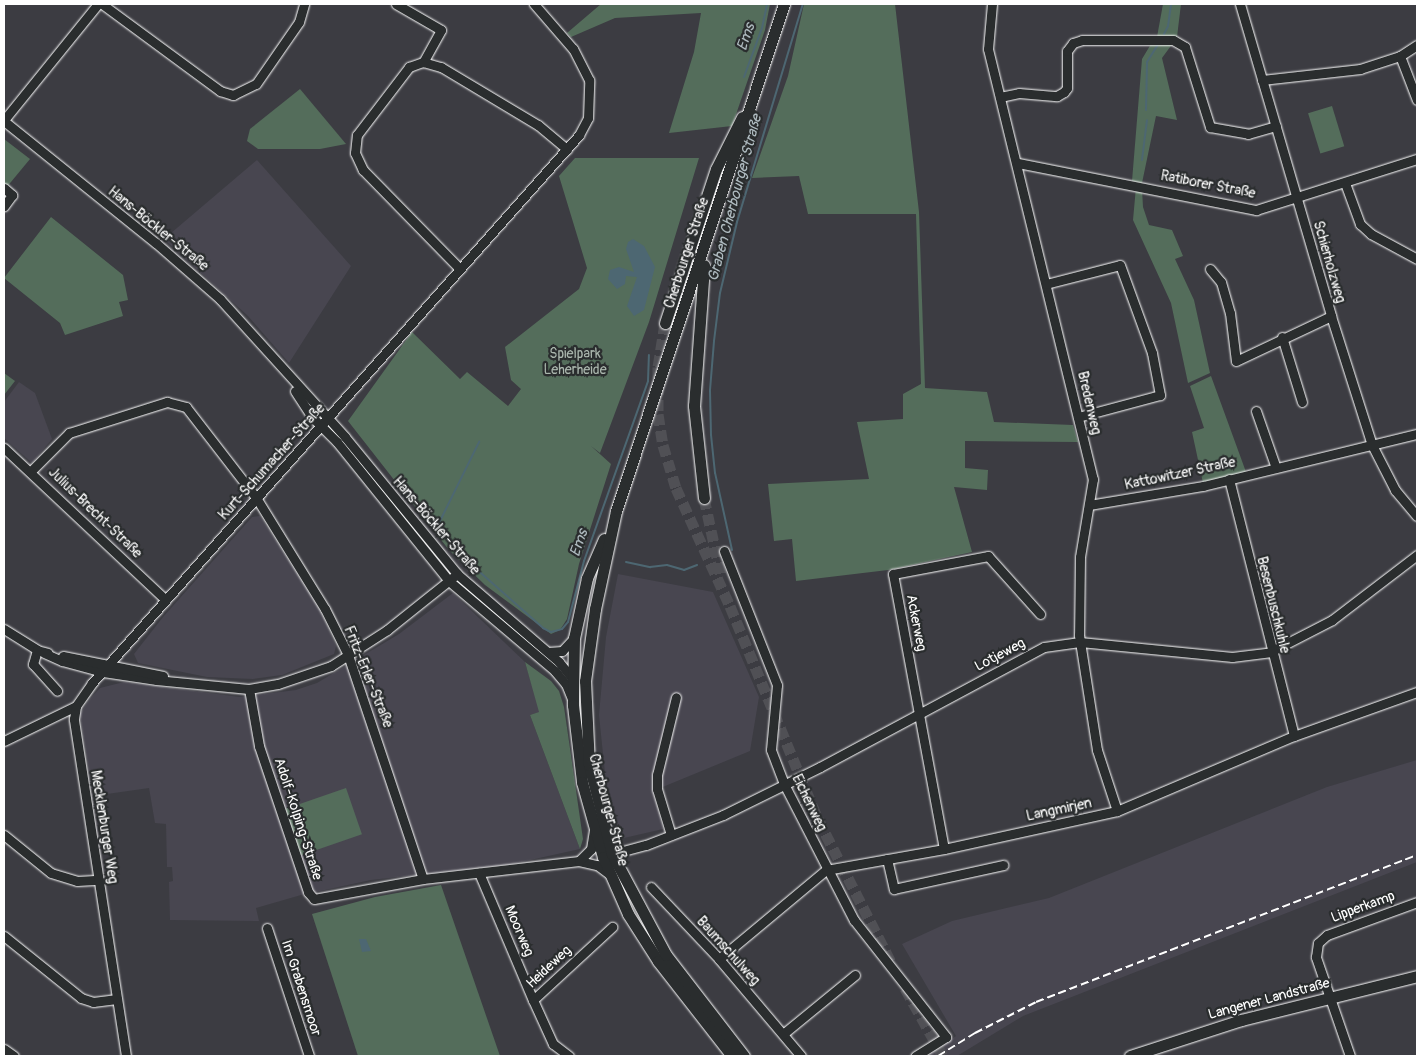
<!DOCTYPE html>
<meta charset="utf-8">
<style>
body{margin:0}
#map{position:relative;width:1421px;height:1060px;overflow:hidden;background:#3c3c42;font-family:Pangolin,sans-serif}
div>[style]{position:absolute}
[style*='--x']{left:calc(var(--x)*1px);top:calc(var(--y)*1px);width:calc(var(--w)*1px);rotate:calc(var(--a)*1deg)}
.built>*{inset:0;background:#484650}
.green>*{inset:0;background:#546d5b;transform-origin:0 0}
.water>*{inset:0;background:#4d6772}
.stream>*{height:2px;margin:-1px;padding:0 1px;transform-origin:1px;border-radius:1px;background:#4d6772}
.major-tunnel>*{height:11px;margin-top:-5.5px;transform-origin:0;background:repeating-linear-gradient(90deg,#505055 0 11px,transparent 0 16.5px)}
.roads{filter:drop-shadow(0 0 1px #fff) drop-shadow(0 0 1px #fff)}
.minor>*{height:9px;margin:-4.5px;padding:0 4.5px;transform-origin:4.5px;border-radius:4.5px;background:#2a2d2e}
.major>*{height:11px;margin:-5.5px;padding:0 5.5px;transform-origin:5.5px;border-radius:5.5px;background:#2a2d2e}
.rail>*{height:2px;margin-top:-1px;transform-origin:0;background:repeating-linear-gradient(90deg,#fff 0 8px,transparent 0 12px)}
span{translate:-50% -50%;white-space:nowrap;text-align:center;line-height:1.15;-webkit-text-stroke:4.5px #2a2d2e;paint-order:stroke}
.street-label{font-size:14px;color:#fff}
.park-label{font-size:14px;color:#aab6ad}
.water-label{font-size:15px;color:#afbbc0;font-style:italic}
.frame{position:absolute;inset:0;border:5px solid #fff;pointer-events:none}
</style>
<div id="map">
<div class="built">
<i style="clip-path:polygon(257px 160px,351px 266px,289px 363px,248px 316px,164px 239px)"></i>
<i style="clip-path:polygon(19px 382px,35px 393px,52px 439px,32px 463px,4px 438px,4px 402px)"></i>
<i style="clip-path:polygon(260px 516px,320px 610px,336px 646px,334px 654px,282px 675px,253px 679px,207px 677px,138px 663px,134px 654px,163px 617px,252px 517px)"></i>
<i style="clip-path:polygon(618px 574px,713px 592px,759px 697px,750px 751px,653px 791px,663px 829px,624px 838px,619px 835px,606px 783px,599px 715px,606px 637px)"></i>
<i style="clip-path:polygon(453px 593px,525px 662px,540px 712px,530px 715px,580px 849px,512px 864px,371px 880px,301px 895px,256px 908px,259px 921px,170px 920px,169px 882px,173px 881px,172px 867px,167px 867px,166px 824px,155px 823px,149px 788px,93px 796px,80px 714px,90px 699px,100px 688px,124px 682px,240px 697px,296px 690px,317px 683px,399px 634px)"></i>
<i style="clip-path:polygon(1417px 760px,1417px 862px,1023px 1016px,957px 1056px,928px 1056px,956px 1036px,902px 944px,952px 921px,1049px 898px,1327px 787px)"></i>
</div>
<div class="green">
<i style="clip-path:polygon(601px 4px,770px 4px,765px 30px,732px 126px,669px 133px,694px 52px,701px 13px,615px 18px,571px 37px,567px 33px)"></i>
<i style="clip-path:polygon(804px 4px,895px 4px,919px 212px,925px 388px,987px 392px,994px 422px,1073px 425px,1078px 442px,965px 441px,965px 468px,988px 470px,987px 490px,954px 487px,972px 552px,888px 570px,796px 581px,792px 539px,774px 541px,768px 484px,869px 479px,857px 422px,903px 419px,903px 394px,921px 384px,916px 214px,808px 214px,799px 176px,752px 178px,788px 76px)"></i>
<i style="clip-path:polygon(1163px 4px,1181px 4px,1177px 37px,1157px 37px)"></i>
<i style="clip-path:polygon(1173px 43px,1162px 58px,1177px 120px,1156px 116px,1142px 183px,1132px 181px,1142px 59px,1151px 44px)"></i>
<i style="clip-path:polygon(300px 89px,346px 144px,320px 149px,258px 149px,247px 141px,250px 129px)"></i>
<i style="left:1332px;top:106px;width:42px;height:25px;rotate:73deg"></i>
<i style="clip-path:polygon(4px 139px,30px 159px,6px 188px,4px 186px)"></i>
<i style="clip-path:polygon(575px 158px,699px 158px,649px 322px,600px 453px,591px 446px,611px 464px,579px 564px,567px 619px,560px 630px,551px 634px,485px 585px,449px 550px,348px 421px,412px 332px,460px 379px,467px 372px,508px 406px,521px 389px,511px 380px,505px 347px,579px 289px,587px 268px,559px 176px)"></i>
<i style="clip-path:polygon(1136px 187px,1142px 189px,1143px 207px,1149px 225px,1172px 230px,1183px 256px,1175px 259px,1194px 300px,1210px 373px,1188px 383px,1171px 303px,1133px 220px)"></i>
<i style="clip-path:polygon(51px 217px,123px 275px,128px 300px,119px 302px,123px 316px,65px 335px,60px 323px,4px 278px)"></i>
<i style="clip-path:polygon(4px 373px,15px 381px,4px 395px)"></i>
<i style="clip-path:polygon(1211px 376px,1246px 472px,1203px 483px,1192px 432px,1204px 428px,1190px 386px)"></i>
<i style="clip-path:polygon(525px 662px,551px 681px,559px 691px,564px 707px,583px 839px,580px 849px,530px 715px,539px 712px)"></i>
<i style="left:346px;top:788px;width:49px;height:65px;rotate:71deg"></i>
<i style="clip-path:polygon(441px 885px,500px 1056px,358px 1056px,312px 914px,375px 897px)"></i>
</div>
<div class="water">
<i style="clip-path:polygon(633px 239px,644px 246px,655px 267px,644px 310px,634px 316px,627px 306px,637px 277px,626px 276px,625px 284px,617px 289px,608px 279px,610px 270px,619px 267px,634px 272px,626px 249px,628px 242px)"></i>
<i style="clip-path:polygon(359px 939px,366px 939px,371px 951px,362px 952px)"></i>
</div>
<div class="stream">
<i style="--x:1164;--y:34;--w:9;--a:-63"></i>
<i style="--x:1168;--y:26;--w:22;--a:-82"></i>
<i style="--x:744;--y:77;--w:52;--a:-69.8"></i>
<i style="--x:762;--y:28;--w:25;--a:-78"></i>
<i style="--x:1146;--y:110;--w:48;--a:-88.8"></i>
<i style="--x:1147;--y:62;--w:19;--a:-58"></i>
<i style="--x:1142;--y:160;--w:40;--a:-82.9"></i>
<i style="--x:732;--y:550;--w:79;--a:-102.4"></i>
<i style="--x:715;--y:473;--w:38;--a:-96"></i>
<i style="--x:711;--y:435;--w:45;--a:-91.3"></i>
<i style="--x:710;--y:390;--w:49;--a:-85.3"></i>
<i style="--x:714;--y:341;--w:48;--a:-82.9"></i>
<i style="--x:720;--y:293;--w:73;--a:-76.5"></i>
<i style="--x:737;--y:222;--w:228;--a:-73.2"></i>
<i style="--x:463;--y:554;--w:38;--a:-131"></i>
<i style="--x:438;--y:525;--w:93;--a:-63.7"></i>
<i style="--x:626;--y:562;--w:25;--a:12"></i>
<i style="--x:650;--y:567;--w:17;--a:-7"></i>
<i style="--x:667;--y:565;--w:18;--a:16"></i>
<i style="--x:684;--y:570;--w:14;--a:-21"></i>
<i style="--x:473;--y:566;--w:94;--a:41.5"></i>
<i style="--x:543;--y:628;--w:9;--a:27"></i>
<i style="--x:551;--y:632;--w:11;--a:-15"></i>
<i style="--x:562;--y:629;--w:9;--a:-49"></i>
<i style="--x:568;--y:622;--w:63;--a:-75.3"></i>
<i style="--x:584;--y:561;--w:191;--a:-70.4"></i>
<i style="--x:648;--y:381;--w:26;--a:-88"></i>
</div>
<div class="major-tunnel">
<i style="--x:665;--y:323;--w:45;--a:99"></i>
<i style="--x:658;--y:367;--w:47;--a:90"></i>
<i style="--x:658;--y:414;--w:31;--a:81"></i>
<i style="--x:663;--y:445;--w:45;--a:73.2"></i>
<i style="--x:676;--y:488;--w:130;--a:65.4"></i>
<i style="--x:730;--y:606;--w:230;--a:67.6"></i>
<i style="--x:818;--y:819;--w:165;--a:63"></i>
<i style="--x:704;--y:498;--w:80;--a:77.7"></i>
<i style="--x:905;--y:988;--w:78;--a:60.8"></i>
</div>
<div class="roads">
<div class="minor">
<i style="--x:102;--y:4;--w:147;--a:36.4"></i>
<i style="--x:220;--y:91;--w:14;--a:17"></i>
<i style="--x:233;--y:95;--w:25;--a:-26"></i>
<i style="--x:256;--y:84;--w:75;--a:-55.3"></i>
<i style="--x:299;--y:22;--w:19;--a:-74"></i>
<i style="--x:396;--y:4;--w:52;--a:30"></i>
<i style="--x:441;--y:30;--w:37;--a:119"></i>
<i style="--x:992;--y:4;--w:45;--a:95.1"></i>
<i style="--x:988;--y:49;--w:443;--a:76.3"></i>
<i style="--x:1093;--y:479;--w:79;--a:99.5"></i>
<i style="--x:1080;--y:557;--w:78;--a:90.7"></i>
<i style="--x:1079;--y:635;--w:116;--a:81.1"></i>
<i style="--x:1097;--y:750;--w:64;--a:71.8"></i>
<i style="--x:1240;--y:4;--w:325;--a:73.7"></i>
<i style="--x:1331;--y:316;--w:135;--a:72.4"></i>
<i style="--x:1372;--y:445;--w:51;--a:62.9"></i>
<i style="--x:1395;--y:490;--w:34;--a:50"></i>
<i style="--x:1400;--y:56;--w:47;--a:68.9"></i>
<i style="--x:1262;--y:80;--w:99;--a:-6.4"></i>
<i style="--x:1360;--y:69;--w:42;--a:-18"></i>
<i style="--x:1400;--y:56;--w:20;--a:-33"></i>
<i style="--x:1000;--y:97;--w:19;--a:-12"></i>
<i style="--x:1019;--y:93;--w:38;--a:5"></i>
<i style="--x:1057;--y:96;--w:8;--a:-30"></i>
<i style="--x:1064;--y:92;--w:5;--a:-53"></i>
<i style="--x:1067;--y:88;--w:37;--a:-90"></i>
<i style="--x:1067;--y:51;--w:10;--a:-53"></i>
<i style="--x:1073;--y:43;--w:9;--a:-18"></i>
<i style="--x:1082;--y:40;--w:91;--a:0"></i>
<i style="--x:1173;--y:40;--w:14;--a:30"></i>
<i style="--x:1185;--y:47;--w:84;--a:72.6"></i>
<i style="--x:1210;--y:127;--w:39;--a:10"></i>
<i style="--x:1248;--y:134;--w:29;--a:-16"></i>
<i style="--x:4;--y:120;--w:149;--a:-51"></i>
<i style="--x:4;--y:121;--w:195;--a:38.8"></i>
<i style="--x:156;--y:243;--w:85;--a:41.2"></i>
<i style="--x:220;--y:299;--w:186;--a:47.8"></i>
<i style="--x:345;--y:437;--w:177;--a:50.7"></i>
<i style="--x:457;--y:574;--w:135;--a:40.8"></i>
<i style="--x:559;--y:662;--w:21;--a:51"></i>
<i style="--x:1018;--y:163;--w:243;--a:11.2"></i>
<i style="--x:1256;--y:210;--w:169;--a:-17.6"></i>
<i style="--x:1345;--y:183;--w:44;--a:69.9"></i>
<i style="--x:1360;--y:224;--w:15;--a:42"></i>
<i style="--x:1371;--y:234;--w:52;--a:28.5"></i>
<i style="--x:4;--y:188;--w:11;--a:41"></i>
<i style="--x:12;--y:195;--w:14;--a:126"></i>
<i style="--x:460;--y:269;--w:139;--a:-134.4"></i>
<i style="--x:363;--y:170;--w:19;--a:-115"></i>
<i style="--x:355;--y:153;--w:18;--a:-84"></i>
<i style="--x:357;--y:135;--w:86;--a:-52.6"></i>
<i style="--x:409;--y:67;--w:15;--a:-20"></i>
<i style="--x:423;--y:62;--w:19;--a:16"></i>
<i style="--x:441;--y:67;--w:113;--a:30.9"></i>
<i style="--x:538;--y:125;--w:38;--a:40"></i>
<i style="--x:1210;--y:269;--w:17;--a:50"></i>
<i style="--x:1221;--y:282;--w:32;--a:74"></i>
<i style="--x:1230;--y:313;--w:48;--a:82.9"></i>
<i style="--x:1236;--y:361;--w:105;--a:-25.3"></i>
<i style="--x:1046;--y:284;--w:76;--a:-14.4"></i>
<i style="--x:1120;--y:265;--w:94;--a:70"></i>
<i style="--x:1152;--y:353;--w:43;--a:79.2"></i>
<i style="--x:1160;--y:395;--w:85;--a:165"></i>
<i style="--x:1282;--y:337;--w:68;--a:72.9"></i>
<i style="--x:295;--y:391;--w:30;--a:57"></i>
<i style="--x:311;--y:416;--w:37;--a:45"></i>
<i style="--x:337;--y:442;--w:179;--a:51.1"></i>
<i style="--x:449;--y:581;--w:139;--a:40.3"></i>
<i style="--x:555;--y:671;--w:17;--a:50"></i>
<i style="--x:566;--y:684;--w:16;--a:68"></i>
<i style="--x:1256;--y:411;--w:60;--a:70.7"></i>
<i style="--x:4;--y:448;--w:222;--a:43.2"></i>
<i style="--x:31;--y:471;--w:54;--a:-45"></i>
<i style="--x:69;--y:433;--w:103;--a:-17.6"></i>
<i style="--x:167;--y:402;--w:20;--a:15"></i>
<i style="--x:186;--y:407;--w:116;--a:52.3"></i>
<i style="--x:257;--y:499;--w:129;--a:58.3"></i>
<i style="--x:325;--y:609;--w:51;--a:63.4"></i>
<i style="--x:348;--y:655;--w:236;--a:71.5"></i>
<i style="--x:1229;--y:479;--w:265;--a:75.8"></i>
<i style="--x:1089;--y:505;--w:116;--a:-9.5"></i>
<i style="--x:1203;--y:486;--w:220;--a:-13.7"></i>
<i style="--x:724;--y:551;--w:144;--a:68.4"></i>
<i style="--x:777;--y:685;--w:65;--a:95.3"></i>
<i style="--x:771;--y:750;--w:36;--a:69"></i>
<i style="--x:784;--y:784;--w:153;--a:62.8"></i>
<i style="--x:854;--y:920;--w:149;--a:51.8"></i>
<i style="--x:946;--y:1037;--w:36;--a:148"></i>
<i style="--x:4;--y:629;--w:39;--a:32"></i>
<i style="--x:37;--y:650;--w:11;--a:15"></i>
<i style="--x:37;--y:650;--w:15;--a:106"></i>
<i style="--x:33;--y:664;--w:36;--a:48"></i>
<i style="--x:548;--y:652;--w:14;--a:-4"></i>
<i style="--x:562;--y:651;--w:18;--a:-47"></i>
<i style="--x:44;--y:653;--w:20;--a:24"></i>
<i style="--x:62;--y:661;--w:42;--a:15"></i>
<i style="--x:103;--y:672;--w:54;--a:8.6"></i>
<i style="--x:156;--y:680;--w:93;--a:5.5"></i>
<i style="--x:249;--y:689;--w:29;--a:-10"></i>
<i style="--x:278;--y:684;--w:56;--a:-18.8"></i>
<i style="--x:331;--y:666;--w:67;--a:-32.7"></i>
<i style="--x:387;--y:630;--w:90;--a:-38.7"></i>
<i style="--x:63;--y:656;--w:102;--a:11.3"></i>
<i style="--x:249;--y:689;--w:58;--a:80"></i>
<i style="--x:259;--y:746;--w:154;--a:71.4"></i>
<i style="--x:308;--y:892;--w:9;--a:49"></i>
<i style="--x:314;--y:899;--w:111;--a:-10.4"></i>
<i style="--x:423;--y:879;--w:157;--a:-6.6"></i>
<i style="--x:579;--y:861;--w:18;--a:13"></i>
<i style="--x:597;--y:865;--w:15;--a:37"></i>
<i style="--x:4;--y:741;--w:80;--a:-25.9"></i>
<i style="--x:4;--y:835;--w:60;--a:39"></i>
<i style="--x:51;--y:873;--w:27;--a:17"></i>
<i style="--x:77;--y:881;--w:22;--a:-3"></i>
<i style="--x:671;--y:835;--w:48;--a:-106.9"></i>
<i style="--x:657;--y:789;--w:14;--a:-90"></i>
<i style="--x:657;--y:775;--w:80;--a:-76.3"></i>
<i style="--x:944;--y:849;--w:280;--a:-100.5"></i>
<i style="--x:893;--y:574;--w:97;--a:-10.7"></i>
<i style="--x:988;--y:556;--w:78;--a:48.1"></i>
<i style="--x:608;--y:855;--w:39;--a:-15"></i>
<i style="--x:646;--y:845;--w:83;--a:-21.3"></i>
<i style="--x:723;--y:815;--w:108;--a:-26.3"></i>
<i style="--x:820;--y:767;--w:254;--a:-28.2"></i>
<i style="--x:1044;--y:647;--w:36;--a:-8"></i>
<i style="--x:1080;--y:642;--w:153;--a:5.6"></i>
<i style="--x:1232;--y:657;--w:38;--a:-7"></i>
<i style="--x:1270;--y:652;--w:70;--a:-27.3"></i>
<i style="--x:1332;--y:620;--w:107;--a:-37.4"></i>
<i style="--x:887;--y:859;--w:31;--a:77"></i>
<i style="--x:894;--y:889;--w:112;--a:-12.4"></i>
<i style="--x:579;--y:861;--w:17;--a:-45"></i>
<i style="--x:591;--y:849;--w:19;--a:-81"></i>
<i style="--x:479;--y:873;--w:138;--a:67"></i>
<i style="--x:651;--y:887;--w:99;--a:46.6"></i>
<i style="--x:719;--y:959;--w:127;--a:49.8"></i>
<i style="--x:267;--y:928;--w:135;--a:71.8"></i>
<i style="--x:4;--y:936;--w:99;--a:38.8"></i>
<i style="--x:81;--y:998;--w:13;--a:18"></i>
<i style="--x:93;--y:1002;--w:24;--a:-7"></i>
<i style="--x:719;--y:959;--w:139;--a:-39.8"></i>
<i style="--x:826;--y:870;--w:120;--a:-10.1"></i>
<i style="--x:944;--y:849;--w:177;--a:-12.4"></i>
<i style="--x:1117;--y:811;--w:192;--a:-23"></i>
<i style="--x:1294;--y:736;--w:131;--a:-19.7"></i>
<i style="--x:783;--y:1034;--w:93;--a:-39.3"></i>
<i style="--x:4;--y:1049;--w:12;--a:35"></i>
<i style="--x:126;--y:1056;--w:341;--a:-98.8"></i>
<i style="--x:74;--y:719;--w:13;--a:-81"></i>
<i style="--x:76;--y:706;--w:28;--a:-55"></i>
<i style="--x:92;--y:683;--w:733;--a:-48.37"></i>
<i style="--x:579;--y:135;--w:19;--a:-62"></i>
<i style="--x:588;--y:118;--w:38;--a:-88"></i>
<i style="--x:589;--y:80;--w:35;--a:-117"></i>
<i style="--x:573;--y:49;--w:60;--a:-130.9"></i>
<i style="--x:569;--y:1056;--w:20;--a:-143"></i>
<i style="--x:553;--y:1044;--w:48;--a:-114.4"></i>
<i style="--x:533;--y:1000;--w:108;--a:-42.7"></i>
<i style="--x:1350;--y:1056;--w:105;--a:-109"></i>
<i style="--x:1316;--y:957;--w:14;--a:-82"></i>
<i style="--x:1318;--y:943;--w:12;--a:-42"></i>
<i style="--x:1327;--y:935;--w:96;--a:-20.1"></i>
</div>
<div class="major">
<i style="--x:665;--y:323;--w:162;--a:-71.7"></i>
<i style="--x:716;--y:169;--w:58;--a:-63.4"></i>
<i style="--x:704;--y:498;--w:93;--a:-96.2"></i>
<i style="--x:694;--y:406;--w:141;--a:-85.9"></i>
<i style="--x:604;--y:539;--w:43;--a:113.6"></i>
<i style="--x:587;--y:578;--w:61;--a:102.2"></i>
<i style="--x:574;--y:638;--w:67;--a:90.9"></i>
<i style="--x:573;--y:705;--w:78;--a:83.3"></i>
<i style="--x:582;--y:782;--w:78;--a:74.4"></i>
<i style="--x:603;--y:857;--w:62;--a:66.3"></i>
<i style="--x:628;--y:914;--w:56;--a:57.4"></i>
<i style="--x:658;--y:961;--w:120;--a:52.1"></i>
<i style="--x:744;--y:1056;--w:128;--a:-127.7"></i>
<i style="--x:666;--y:955;--w:115;--a:-118.1"></i>
<i style="--x:612;--y:854;--w:92;--a:-104.5"></i>
<i style="--x:589;--y:765;--w:84;--a:-92.7"></i>
<i style="--x:585;--y:681;--w:73;--a:-82.1"></i>
<i style="--x:595;--y:609;--w:100;--a:-77.9"></i>
<i style="--x:616;--y:511;--w:534;--a:-71.67"></i>
<i style="--x:1130;--y:1056;--w:117;--a:-18"></i>
<i style="--x:1241;--y:1020;--w:181;--a:-14"></i>
</div>
</div>
<div class="rail">
<i style="--x:938;--y:1056;--w:44;--a:-31.9"></i>
<i style="--x:975;--y:1033;--w:68;--a:-26.9"></i>
<i style="--x:1036;--y:1002;--w:408;--a:-21.1"></i>
</div>
<div class="street-label">
<span style="left:1208px;top:185px;rotate:11deg">Ratiborer Straße</span>
<span style="left:158px;top:229px;rotate:39deg">Hans-Böckler-Straße</span>
<span style="left:687px;top:253px;rotate:-72deg">Cherbourger Straße</span>
<span style="left:1329px;top:262px;rotate:74deg">Schierholzweg</span>
<span style="left:1089px;top:403px;rotate:77deg">Bredenweg</span>
<span style="left:272px;top:462px;rotate:-48deg">Kurt-Schumacher-Straße</span>
<span style="left:1180px;top:474px;rotate:-12deg">Kattowitzer Straße</span>
<span style="left:95px;top:513px;rotate:44deg">Julius-Brecht-Straße</span>
<span style="left:436px;top:526px;rotate:49deg">Hans-Böckler-Straße</span>
<span style="left:1273px;top:605px;rotate:76deg">Besenbuschkuhle</span>
<span style="left:916px;top:623px;rotate:79deg">Ackerweg</span>
<span style="left:1000px;top:655px;rotate:-28deg">Lotjeweg</span>
<span style="left:368px;top:677px;rotate:68deg">Fritz-Erler-Straße</span>
<span style="left:809px;top:803px;rotate:64deg">Eichenweg</span>
<span style="left:608px;top:810px;rotate:75deg">Cherbourger Straße</span>
<span style="left:1059px;top:810px;rotate:-12deg">Langmirjen</span>
<span style="left:298px;top:819px;rotate:72deg">Adolf-Kolping-Straße</span>
<span style="left:104px;top:827px;rotate:81deg">Mecklenburger Weg</span>
<span style="left:1363px;top:907px;rotate:-20deg">Lipperkamp</span>
<span style="left:519px;top:931px;rotate:67deg">Moorweg</span>
<span style="left:728px;top:951px;rotate:48deg">Baumschulweg</span>
<span style="left:549px;top:967px;rotate:-43deg">Heideweg</span>
<span style="left:301px;top:988px;rotate:72deg">Im Grabensmoor</span>
<span style="left:1269px;top:999px;rotate:-15deg">Langener Landstraße</span>
</div>
<div class="park-label">
<span style="left:575px;top:362px">Spielpark<br>Leherheide</span>
</div>
<div class="water-label">
<span style="left:746px;top:37px;rotate:-71deg">Ems</span>
<span style="left:735px;top:198px;rotate:-75deg">Graben Cherbourger Straße</span>
<span style="left:579px;top:543px;rotate:-71deg">Ems</span>
</div>
<div class="frame"></div>
</div>
